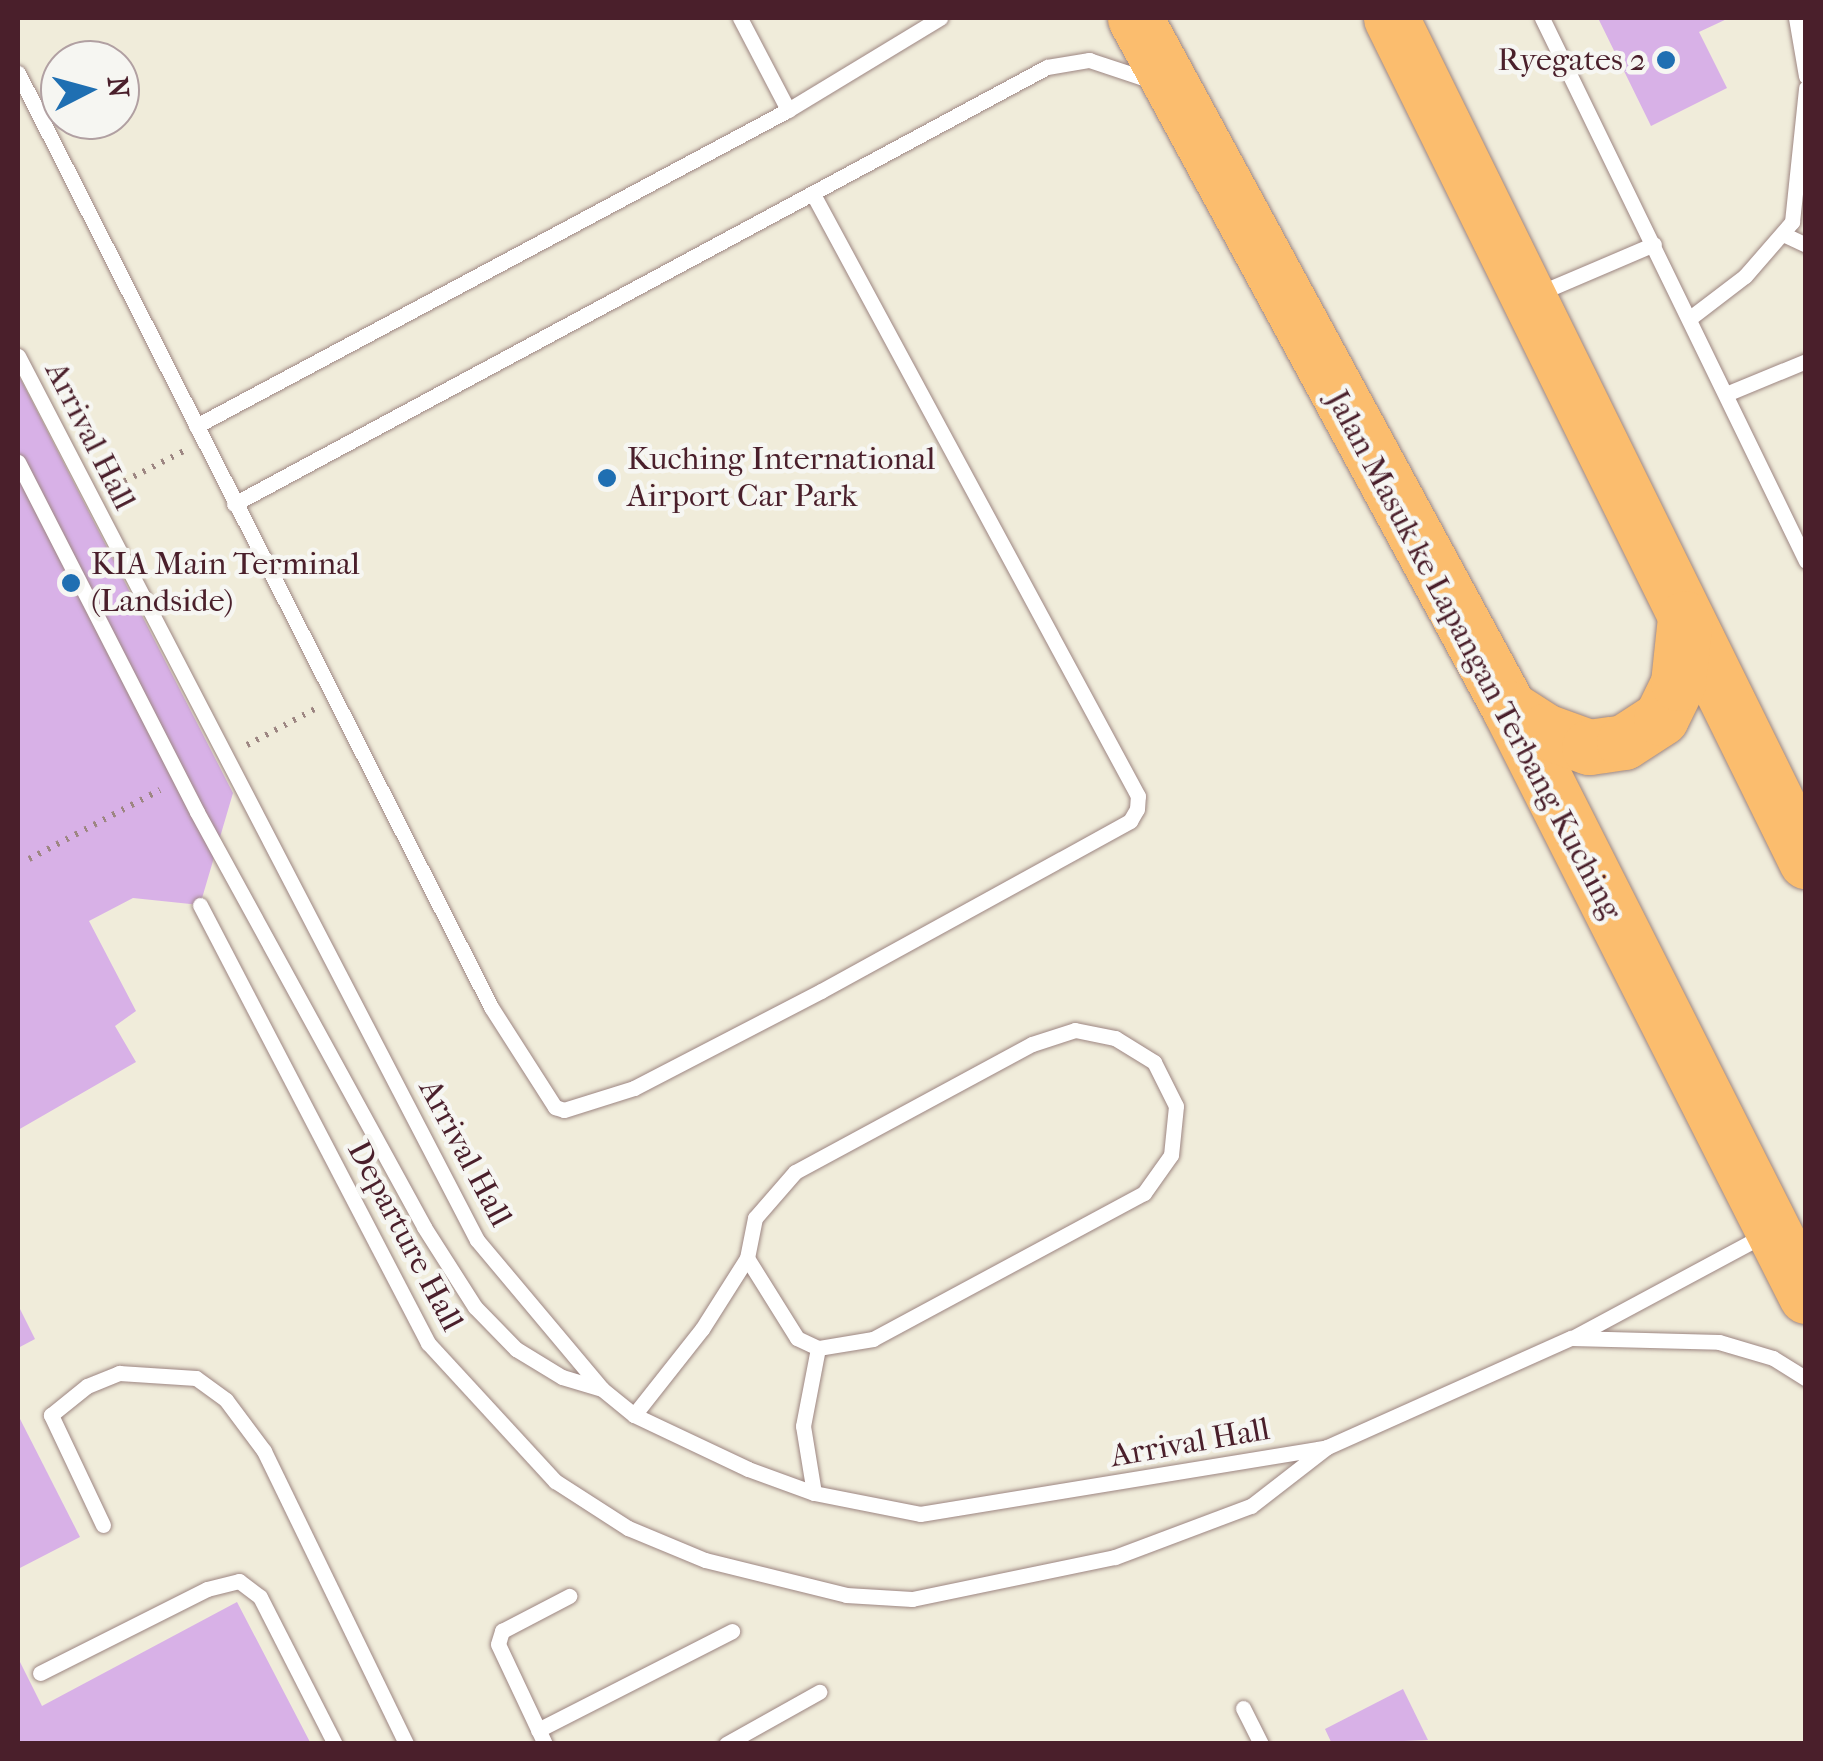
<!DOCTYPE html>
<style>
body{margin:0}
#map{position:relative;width:1823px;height:1761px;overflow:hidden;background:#f0ecda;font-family:"IM FELL French Canon",serif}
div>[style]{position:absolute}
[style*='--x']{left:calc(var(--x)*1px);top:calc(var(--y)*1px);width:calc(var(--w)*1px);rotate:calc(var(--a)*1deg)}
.building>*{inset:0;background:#d8b1e7}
.path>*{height:6px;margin-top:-3px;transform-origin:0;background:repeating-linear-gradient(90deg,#9d8682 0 2.5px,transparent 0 10.5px)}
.roads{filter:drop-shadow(0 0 2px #9d8682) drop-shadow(0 0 2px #9d8682)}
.lane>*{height:15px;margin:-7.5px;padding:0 7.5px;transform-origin:7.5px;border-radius:7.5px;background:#fff}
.highway>*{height:55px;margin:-27.5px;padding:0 27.5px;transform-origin:27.5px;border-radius:27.5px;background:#fbbd6e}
.dots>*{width:28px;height:28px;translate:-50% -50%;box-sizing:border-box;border:5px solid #f6f6f2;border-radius:50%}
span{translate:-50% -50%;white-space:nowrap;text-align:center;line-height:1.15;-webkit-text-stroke:9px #f6f6f2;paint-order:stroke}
.poi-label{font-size:32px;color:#4a1f2b}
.right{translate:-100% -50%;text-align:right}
.left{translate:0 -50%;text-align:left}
.street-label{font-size:32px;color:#4a1f2b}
.frame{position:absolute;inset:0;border:20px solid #4a1f2b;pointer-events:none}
.north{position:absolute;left:40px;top:40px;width:100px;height:100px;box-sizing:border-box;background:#f6f6f2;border:2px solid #b1a0a2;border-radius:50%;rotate:84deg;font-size:28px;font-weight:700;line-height:40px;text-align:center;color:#4a1f2b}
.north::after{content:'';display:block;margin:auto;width:35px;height:45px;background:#1f6fb2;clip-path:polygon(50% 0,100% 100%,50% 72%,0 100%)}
</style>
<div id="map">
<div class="building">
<i style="clip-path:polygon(1598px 18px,1729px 18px,1699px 32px,1727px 88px,1651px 126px)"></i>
<i style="clip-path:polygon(18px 374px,233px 793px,200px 905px,133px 898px,89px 921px,136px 1011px,115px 1026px,136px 1062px,18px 1130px)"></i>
<i style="clip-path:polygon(18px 1305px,35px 1339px,18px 1348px)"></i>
<i style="clip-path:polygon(18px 1415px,80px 1537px,18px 1569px)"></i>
<i style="clip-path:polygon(237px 1602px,311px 1744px,18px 1744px,18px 1658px,42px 1706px)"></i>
<i style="clip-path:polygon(1403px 1689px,1428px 1740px,1332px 1744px,1325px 1729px)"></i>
</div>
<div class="path">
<i style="--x:115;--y:486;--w:77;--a:-26.9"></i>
<i style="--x:247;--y:745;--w:77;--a:-27.9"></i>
<i style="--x:29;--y:859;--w:148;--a:-27.8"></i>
</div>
<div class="roads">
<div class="lane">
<i style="--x:740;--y:18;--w:104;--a:62.4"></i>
<i style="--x:1542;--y:18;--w:604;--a:64.07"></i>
<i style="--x:1796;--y:18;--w:59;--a:80.2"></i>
<i style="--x:18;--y:73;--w:1047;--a:63.14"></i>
<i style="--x:491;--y:1007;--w:119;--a:57.4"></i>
<i style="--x:555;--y:1107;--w:9;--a:18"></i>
<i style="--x:564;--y:1110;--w:73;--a:-17.4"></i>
<i style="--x:634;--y:1088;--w:211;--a:-27.4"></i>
<i style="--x:821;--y:991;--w:353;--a:-28.8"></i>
<i style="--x:1130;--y:821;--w:14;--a:-60"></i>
<i style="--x:1137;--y:809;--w:13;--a:-86"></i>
<i style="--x:1138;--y:796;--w:682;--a:-118.37"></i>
<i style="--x:1785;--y:235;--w:23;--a:25"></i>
<i style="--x:1537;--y:294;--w:127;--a:-23.1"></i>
<i style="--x:1690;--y:318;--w:69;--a:-37.4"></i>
<i style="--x:1745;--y:276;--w:72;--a:-49"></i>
<i style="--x:1792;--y:222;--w:135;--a:-84"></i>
<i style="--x:18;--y:356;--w:996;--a:62.56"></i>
<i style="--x:477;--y:1240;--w:194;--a:50"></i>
<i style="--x:602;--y:1389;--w:41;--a:39.1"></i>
<i style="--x:634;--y:1415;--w:126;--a:25.3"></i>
<i style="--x:748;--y:1469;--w:70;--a:20"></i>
<i style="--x:814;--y:1493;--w:108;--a:11.2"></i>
<i style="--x:920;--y:1514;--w:412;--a:-9.3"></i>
<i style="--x:1726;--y:394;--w:87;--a:-22.4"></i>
<i style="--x:196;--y:426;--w:671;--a:-28.09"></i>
<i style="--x:788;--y:110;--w:178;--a:-31.2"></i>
<i style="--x:18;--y:462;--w:393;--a:62.9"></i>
<i style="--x:197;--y:812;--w:473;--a:61.3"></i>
<i style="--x:424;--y:1227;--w:95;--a:57.5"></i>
<i style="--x:475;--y:1307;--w:59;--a:45.7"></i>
<i style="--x:516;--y:1349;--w:54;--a:31.3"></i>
<i style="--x:562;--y:1377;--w:42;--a:16.7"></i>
<i style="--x:234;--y:504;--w:923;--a:-28.26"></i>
<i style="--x:1047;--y:67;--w:43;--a:-9.5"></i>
<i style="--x:1089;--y:60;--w:60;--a:18.4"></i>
<i style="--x:200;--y:905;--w:494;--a:62.5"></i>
<i style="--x:428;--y:1343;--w:188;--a:47.4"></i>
<i style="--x:555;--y:1481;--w:87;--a:32.8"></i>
<i style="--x:628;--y:1528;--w:83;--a:22.6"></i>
<i style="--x:705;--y:1560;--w:145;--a:13.9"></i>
<i style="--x:846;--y:1595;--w:66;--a:3.5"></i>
<i style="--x:912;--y:1599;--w:207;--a:-11.7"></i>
<i style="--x:1115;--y:1557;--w:145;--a:-20.6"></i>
<i style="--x:1251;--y:1506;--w:96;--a:-37.8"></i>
<i style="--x:1327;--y:1447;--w:267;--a:-24.1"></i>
<i style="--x:1571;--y:1338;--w:148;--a:1.5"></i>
<i style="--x:1719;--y:1342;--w:56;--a:16.5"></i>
<i style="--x:1773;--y:1358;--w:39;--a:32"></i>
<i style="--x:1075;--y:1030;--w:41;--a:11.3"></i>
<i style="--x:1115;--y:1038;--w:46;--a:31.6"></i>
<i style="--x:1154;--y:1062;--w:49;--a:63.4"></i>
<i style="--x:1176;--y:1106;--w:49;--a:95.8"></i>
<i style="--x:1171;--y:1155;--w:47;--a:125.4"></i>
<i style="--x:1144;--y:1193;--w:308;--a:151.7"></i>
<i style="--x:873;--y:1339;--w:56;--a:170.7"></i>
<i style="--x:818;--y:1348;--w:23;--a:-155"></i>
<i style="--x:797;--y:1338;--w:94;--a:-122"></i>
<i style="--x:747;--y:1258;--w:41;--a:-78.7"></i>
<i style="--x:755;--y:1218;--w:61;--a:-49"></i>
<i style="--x:795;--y:1172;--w:269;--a:-28.4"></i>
<i style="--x:1032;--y:1044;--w:45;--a:-18"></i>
<i style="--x:1574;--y:1337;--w:218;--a:-28.2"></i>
<i style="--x:634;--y:1415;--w:110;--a:-51.7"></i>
<i style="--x:702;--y:1329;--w:84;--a:-57.6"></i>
<i style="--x:814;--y:1493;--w:68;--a:-99.3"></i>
<i style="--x:803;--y:1426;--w:79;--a:-79.1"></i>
<i style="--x:103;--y:1525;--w:122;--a:-115.3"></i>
<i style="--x:51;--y:1415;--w:46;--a:-38.9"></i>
<i style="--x:87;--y:1386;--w:35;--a:-22"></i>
<i style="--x:119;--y:1373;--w:77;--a:3.7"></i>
<i style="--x:196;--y:1378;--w:37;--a:36"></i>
<i style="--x:226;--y:1400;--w:64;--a:53.3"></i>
<i style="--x:264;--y:1451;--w:326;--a:64.1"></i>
<i style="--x:40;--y:1673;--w:187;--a:-26.7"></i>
<i style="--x:207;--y:1589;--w:33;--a:-14"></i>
<i style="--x:239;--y:1581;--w:26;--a:37"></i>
<i style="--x:260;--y:1597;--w:165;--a:63"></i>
<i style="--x:1243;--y:1708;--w:40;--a:63.4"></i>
<i style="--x:538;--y:1730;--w:218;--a:-27"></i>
<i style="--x:545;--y:1744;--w:110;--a:-115.2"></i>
<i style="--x:498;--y:1644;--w:14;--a:-73"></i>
<i style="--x:502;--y:1631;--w:76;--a:-27.6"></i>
<i style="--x:726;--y:1744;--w:107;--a:-29.2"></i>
</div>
<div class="highway">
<i style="--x:1135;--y:18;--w:785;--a:61.54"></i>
<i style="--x:1509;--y:708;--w:659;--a:63.2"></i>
<i style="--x:1391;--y:18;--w:940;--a:63.79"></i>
<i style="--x:1509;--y:708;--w:43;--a:32.6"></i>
<i style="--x:1545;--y:731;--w:47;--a:20"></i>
<i style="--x:1589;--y:747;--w:35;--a:-8"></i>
<i style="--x:1624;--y:742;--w:44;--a:-33"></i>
<i style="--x:1661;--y:718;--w:39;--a:-64"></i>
<i style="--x:1678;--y:683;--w:65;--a:-83.9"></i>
</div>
</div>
<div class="dots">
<i style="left:1666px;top:60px;background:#1f6fb2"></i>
<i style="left:607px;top:478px;background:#1f6fb2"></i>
<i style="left:71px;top:583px;background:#1f6fb2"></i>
</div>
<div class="poi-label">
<span class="right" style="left:1646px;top:60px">Ryegates 2</span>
<span class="left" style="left:627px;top:478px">Kuching International<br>Airport Car Park</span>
<span class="left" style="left:91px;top:583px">KIA Main Terminal<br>(Landside)</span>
</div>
<div class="street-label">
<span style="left:90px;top:436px;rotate:63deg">Arrival Hall</span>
<span style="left:1474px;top:655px;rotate:62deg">Jalan Masuk ke Lapangan Terbang Kuching</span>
<span style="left:465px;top:1153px;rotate:62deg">Arrival Hall</span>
<span style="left:405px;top:1236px;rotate:62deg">Departure Hall</span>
<span style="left:1190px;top:1443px;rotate:-10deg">Arrival Hall</span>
</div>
<div class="frame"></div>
<div class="north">N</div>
</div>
